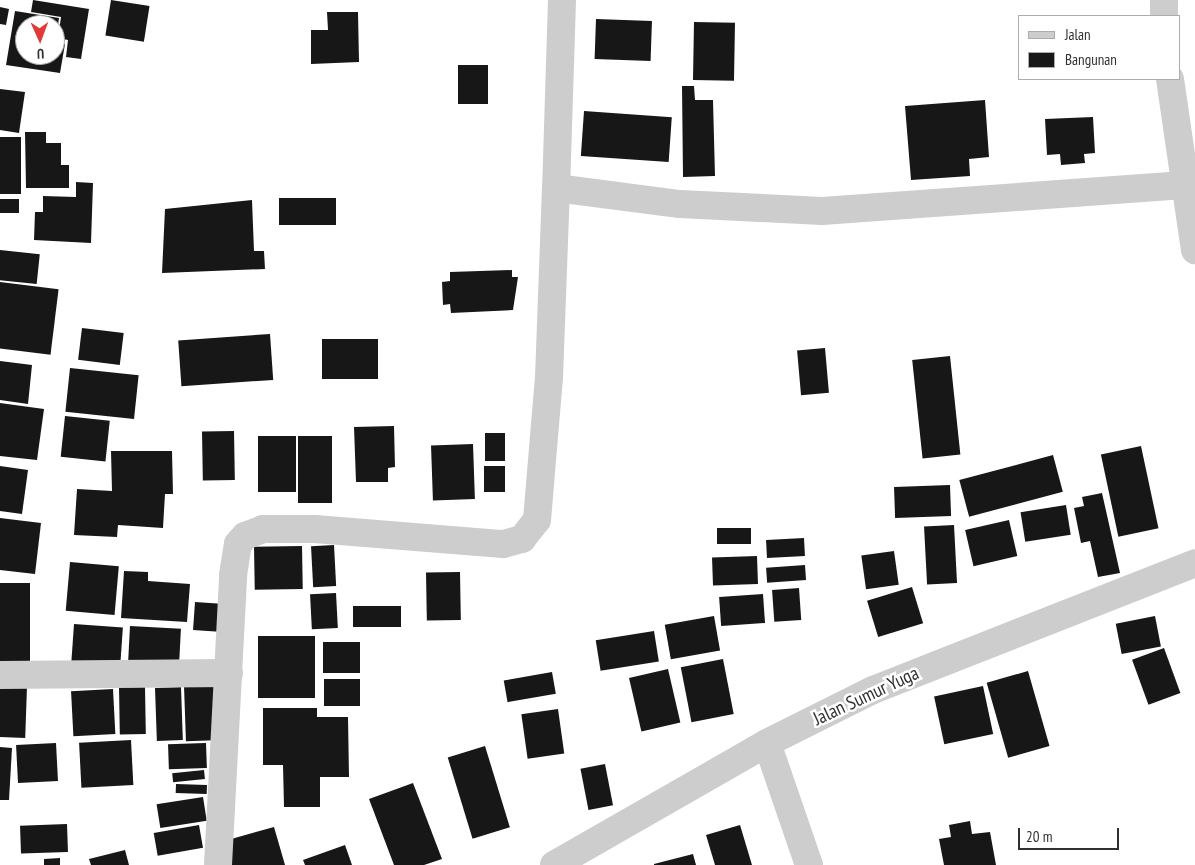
<!DOCTYPE html>
<style>
body{margin:0}
#map{position:relative;width:1195px;height:865px;overflow:hidden;background:#fff;font-family:"PT Sans Narrow",sans-serif}
div>[style]{position:absolute}
[style*='--x']{left:calc(var(--x)*1px);top:calc(var(--y)*1px);width:calc(var(--w)*1px);rotate:calc(var(--a)*1deg)}
.building>*{inset:0;background:#171717;transform-origin:0 0}
.street>*{height:28px;margin:-14px;padding:0 14px;transform-origin:14px;border-radius:14px;background:#cdcdcd}
span{translate:-50% -50%;white-space:nowrap;text-align:center;line-height:1.15;-webkit-text-stroke:5px #fff;paint-order:stroke}
.street-label{font-size:19px;color:#303030}
.legend{position:absolute;left:1018px;top:15px;width:162px;height:65px;box-sizing:border-box;background:#fff;border:1px solid #acacac;margin:0;padding:6px 9px;list-style:none;font-size:15px;color:#303030}
.legend li{display:flex;align-items:center;gap:10px;height:25px}
.legend b{width:25px;border:1px solid #acacac}
.north{position:absolute;left:15px;top:15px;width:50px;height:50px;box-sizing:border-box;background:#fff;border:1px solid #acacac;border-radius:50%;rotate:178deg;font-size:14px;font-weight:700;line-height:20px;text-align:center;color:#303030}
.north::after{content:'';display:block;margin:auto;width:18px;height:22px;background:#e13b38;clip-path:polygon(50% 0,100% 100%,50% 72%,0 100%)}
.scale{position:absolute;left:1018px;top:828px;width:101px;height:22px;box-sizing:border-box;border:2px solid #303030;border-top:0;padding-left:6px;font-size:15px;line-height:18px;white-space:nowrap;color:#303030;-webkit-text-stroke:4px #fff;paint-order:stroke}
</style>
<div id="map">
<div class="building">
<i style="clip-path:polygon(33px 0,89px 9px,81px 59px,66px 57px,68px 40px,58px 38px,61px 17px,31px 12px)"></i>
<i style="left:111px;top:0;width:39px;height:36px;rotate:9deg"></i>
<i style="clip-path:polygon(0 7px,9px 9px,6px 25px,0 24px)"></i>
<i style="clip-path:polygon(15px 11px,59px 18px,56px 39px,55px 25px,25px 25px,25px 55px,55px 55px,55px 43px,65px 44px,60px 73px,6px 65px)"></i>
<i style="clip-path:polygon(327px 12px,358px 12px,359px 62px,311px 64px,311px 30px,328px 30px)"></i>
<i style="left:596px;top:19px;width:56px;height:40px;rotate:2deg"></i>
<i style="left:694px;top:22px;width:41px;height:58px;rotate:1deg"></i>
<i style="left:458px;top:65px;width:30px;height:39px"></i>
<i style="clip-path:polygon(682px 86px,694px 86px,695px 100px,713px 100px,715px 176px,683px 177px)"></i>
<i style="clip-path:polygon(0 89px,25px 92px,19px 133px,0 130px)"></i>
<i style="clip-path:polygon(985px 100px,989px 157px,969px 159px,970px 176px,911px 180px,905px 106px)"></i>
<i style="left:584px;top:111px;width:88px;height:45px;rotate:4deg"></i>
<i style="clip-path:polygon(1093px 117px,1095px 153px,1084px 154px,1085px 163px,1061px 165px,1060px 154px,1047px 155px,1045px 119px)"></i>
<i style="clip-path:polygon(25px 132px,46px 132px,46px 143px,61px 143px,61px 165px,69px 165px,69px 188px,26px 188px)"></i>
<i style="left:0;top:137px;width:21px;height:57px"></i>
<i style="clip-path:polygon(76px 182px,93px 183px,91px 243px,34px 240px,35px 212px,43px 212px,43px 196px,76px 197px)"></i>
<i style="left:336px;top:198px;width:27px;height:57px;rotate:90deg"></i>
<i style="left:0;top:199px;width:19px;height:14px"></i>
<i style="clip-path:polygon(252px 200px,254px 251px,264px 251px,265px 269px,162px 273px,165px 209px)"></i>
<i style="left:0;top:250px;width:40px;height:30px;rotate:6deg"></i>
<i style="clip-path:polygon(512px 270px,512px 277px,518px 277px,513px 310px,451px 313px,450px 304px,443px 305px,442px 282px,450px 281px,450px 272px)"></i>
<i style="left:0;top:282px;width:59px;height:66px;rotate:7deg"></i>
<i style="left:82px;top:328px;width:42px;height:32px;rotate:7deg"></i>
<i style="left:270px;top:334px;width:46px;height:92px;rotate:86deg"></i>
<i style="left:322px;top:339px;width:56px;height:40px"></i>
<i style="left:825px;top:348px;width:45px;height:28px;rotate:85deg"></i>
<i style="left:950px;top:356px;width:99px;height:38px;rotate:84deg"></i>
<i style="clip-path:polygon(0 361px,32px 365px,28px 404px,0 400px)"></i>
<i style="left:70px;top:368px;width:69px;height:44px;rotate:6deg"></i>
<i style="clip-path:polygon(0 403px,44px 409px,37px 460px,0 456px)"></i>
<i style="left:65px;top:416px;width:45px;height:41px;rotate:6deg"></i>
<i style="clip-path:polygon(394px 426px,395px 467px,388px 468px,388px 482px,356px 482px,354px 427px)"></i>
<i style="left:234px;top:431px;width:49px;height:32px;rotate:89deg"></i>
<i style="left:485px;top:433px;width:20px;height:28px"></i>
<i style="left:258px;top:436px;width:38px;height:56px"></i>
<i style="left:298px;top:436px;width:34px;height:67px"></i>
<i style="left:473px;top:444px;width:55px;height:42px;rotate:88deg"></i>
<i style="left:1141px;top:446px;width:84px;height:41px;rotate:78deg"></i>
<i style="clip-path:polygon(111px 451px,172px 451px,173px 494px,165px 494px,163px 528px,118px 525px,117px 537px,74px 535px,77px 489px,112px 491px)"></i>
<i style="left:1053px;top:455px;width:38px;height:97px;rotate:75deg"></i>
<i style="clip-path:polygon(0 466px,28px 470px,22px 514px,0 511px)"></i>
<i style="left:484px;top:466px;width:21px;height:26px"></i>
<i style="left:950px;top:485px;width:31px;height:56px;rotate:88deg"></i>
<i style="clip-path:polygon(1102px 493px,1120px 573px,1098px 577px,1090px 541px,1081px 543px,1074px 508px,1084px 506px,1082px 497px)"></i>
<i style="left:1066px;top:505px;width:30px;height:46px;rotate:81deg"></i>
<i style="clip-path:polygon(0 518px,41px 523px,35px 574px,0 570px)"></i>
<i style="left:1009px;top:520px;width:37px;height:45px;rotate:77deg"></i>
<i style="left:954px;top:525px;width:58px;height:30px;rotate:87deg"></i>
<i style="left:751px;top:528px;width:16px;height:34px;rotate:90deg"></i>
<i style="left:804px;top:538px;width:18px;height:38px;rotate:87deg"></i>
<i style="left:334px;top:545px;width:41px;height:23px;rotate:87deg"></i>
<i style="left:302px;top:546px;width:43px;height:48px;rotate:89deg"></i>
<i style="left:894px;top:551px;width:34px;height:33px;rotate:82deg"></i>
<i style="left:757px;top:556px;width:28px;height:45px;rotate:88deg"></i>
<i style="left:70px;top:562px;width:49px;height:49px;rotate:5deg"></i>
<i style="left:805px;top:565px;width:15px;height:39px;rotate:86deg"></i>
<i style="clip-path:polygon(124px 571px,148px 572px,148px 581px,190px 584px,187px 622px,121px 618px)"></i>
<i style="left:460px;top:572px;width:48px;height:34px;rotate:89deg"></i>
<i style="left:0;top:583px;width:30px;height:82px"></i>
<i style="left:912px;top:587px;width:38px;height:47px;rotate:73deg"></i>
<i style="left:799px;top:588px;width:32px;height:27px;rotate:86deg"></i>
<i style="left:336px;top:593px;width:35px;height:26px;rotate:87deg"></i>
<i style="left:763px;top:594px;width:29px;height:44px;rotate:86deg"></i>
<i style="left:195px;top:602px;width:26px;height:28px;rotate:4deg"></i>
<i style="left:353px;top:606px;width:48px;height:21px"></i>
<i style="left:714px;top:616px;width:35px;height:50px;rotate:80deg"></i>
<i style="left:1155px;top:616px;width:31px;height:40px;rotate:79deg"></i>
<i style="left:74px;top:624px;width:49px;height:42px;rotate:4deg"></i>
<i style="left:130px;top:626px;width:51px;height:37px;rotate:3deg"></i>
<i style="left:654px;top:631px;width:31px;height:59px;rotate:81deg"></i>
<i style="left:258px;top:636px;width:57px;height:62px"></i>
<i style="left:323px;top:642px;width:37px;height:31px"></i>
<i style="left:1164px;top:648px;width:48px;height:34px;rotate:70deg"></i>
<i style="left:723px;top:659px;width:56px;height:43px;rotate:79deg"></i>
<i style="left:668px;top:669px;width:55px;height:40px;rotate:77deg"></i>
<i style="left:1028px;top:671px;width:78px;height:43px;rotate:74deg"></i>
<i style="left:552px;top:672px;width:22px;height:49px;rotate:80deg"></i>
<i style="left:324px;top:679px;width:36px;height:27px"></i>
<i style="left:220px;top:685px;width:55px;height:36px;rotate:88deg"></i>
<i style="left:0;top:686px;width:27px;height:51px;rotate:2deg"></i>
<i style="left:983px;top:686px;width:49px;height:50px;rotate:78deg"></i>
<i style="left:145px;top:687px;width:47px;height:26px;rotate:89deg"></i>
<i style="left:181px;top:687px;width:53px;height:26px;rotate:88deg"></i>
<i style="left:113px;top:689px;width:45px;height:42px;rotate:87deg"></i>
<i style="clip-path:polygon(263px 708px,317px 708px,317px 717px,348px 717px,349px 777px,320px 777px,320px 807px,284px 807px,283px 765px,263px 765px)"></i>
<i style="left:558px;top:709px;width:45px;height:37px;rotate:82deg"></i>
<i style="left:131px;top:740px;width:45px;height:52px;rotate:87deg"></i>
<i style="left:56px;top:743px;width:38px;height:40px;rotate:87deg"></i>
<i style="left:206px;top:743px;width:25px;height:38px;rotate:88deg"></i>
<i style="left:485px;top:746px;width:85px;height:39px;rotate:73deg"></i>
<i style="clip-path:polygon(0 747px,12px 748px,9px 800px,0 800px)"></i>
<i style="left:605px;top:764px;width:42px;height:25px;rotate:79deg"></i>
<i style="left:204px;top:770px;width:9px;height:32px;rotate:84deg"></i>
<i style="clip-path:polygon(413px 783px,442px 859px,424px 865px,394px 865px,369px 799px)"></i>
<i style="left:176px;top:784px;width:31px;height:9px;rotate:2deg"></i>
<i style="left:203px;top:797px;width:24px;height:47px;rotate:81deg"></i>
<i style="clip-path:polygon(970px 821px,972px 834px,990px 832px,996px 865px,944px 865px,939px 839px,951px 837px,949px 825px)"></i>
<i style="left:67px;top:824px;width:28px;height:47px;rotate:88deg"></i>
<i style="left:199px;top:825px;width:23px;height:46px;rotate:80deg"></i>
<i style="clip-path:polygon(740px 825px,752px 865px,715px 865px,706px 835px)"></i>
<i style="clip-path:polygon(274px 827px,285px 865px,231px 865px,224px 841px)"></i>
<i style="clip-path:polygon(345px 845px,352px 865px,305px 865px,303px 860px)"></i>
<i style="clip-path:polygon(125px 850px,129px 865px,91px 865px,89px 859px)"></i>
<i style="clip-path:polygon(693px 854px,696px 865px,654px 865px,654px 864px)"></i>
<i style="clip-path:polygon(60px 858px,60px 865px,44px 865px,44px 859px)"></i>
</div>
<div class="street">
<i style="--x:562;--y:0;--w:188;--a:91.8"></i>
<i style="--x:556;--y:188;--w:125;--a:7.4"></i>
<i style="--x:680;--y:204;--w:142;--a:2.8"></i>
<i style="--x:822;--y:211;--w:363;--a:-4.1"></i>
<i style="--x:1164;--y:0;--w:16;--a:90"></i>
<i style="--x:1170;--y:79;--w:173;--a:81.7"></i>
<i style="--x:0;--y:675;--w:229;--a:-0.5"></i>
<i style="--x:767;--y:743;--w:129;--a:71"></i>
<i style="--x:218;--y:865;--w:290;--a:-87"></i>
<i style="--x:233;--y:575;--w:31;--a:-81"></i>
<i style="--x:238;--y:544;--w:11;--a:-49"></i>
<i style="--x:245;--y:536;--w:19;--a:-21"></i>
<i style="--x:263;--y:529;--w:52;--a:0"></i>
<i style="--x:315;--y:529;--w:189;--a:4.6"></i>
<i style="--x:503;--y:544;--w:20;--a:-15"></i>
<i style="--x:522;--y:539;--w:24;--a:-52"></i>
<i style="--x:537;--y:520;--w:143;--a:-85.2"></i>
<i style="--x:549;--y:378;--w:190;--a:-87.9"></i>
<i style="--x:554;--y:865;--w:245;--a:-29.8"></i>
<i style="--x:767;--y:743;--w:119;--a:-26.6"></i>
<i style="--x:873;--y:690;--w:346;--a:-21.5"></i>
</div>
<div class="street-label">
<span style="left:866px;top:696px;rotate:-25deg">Jalan Sumur Yuga</span>
</div>
<ul class="legend">
<li><b style="height:6px;background:#cdcdcd"></b>Jalan</li>
<li><b style="height:14px;background:#171717"></b>Bangunan</li>
</ul>
<div class="north">U</div>
<div class="scale">20 m</div>
</div>
